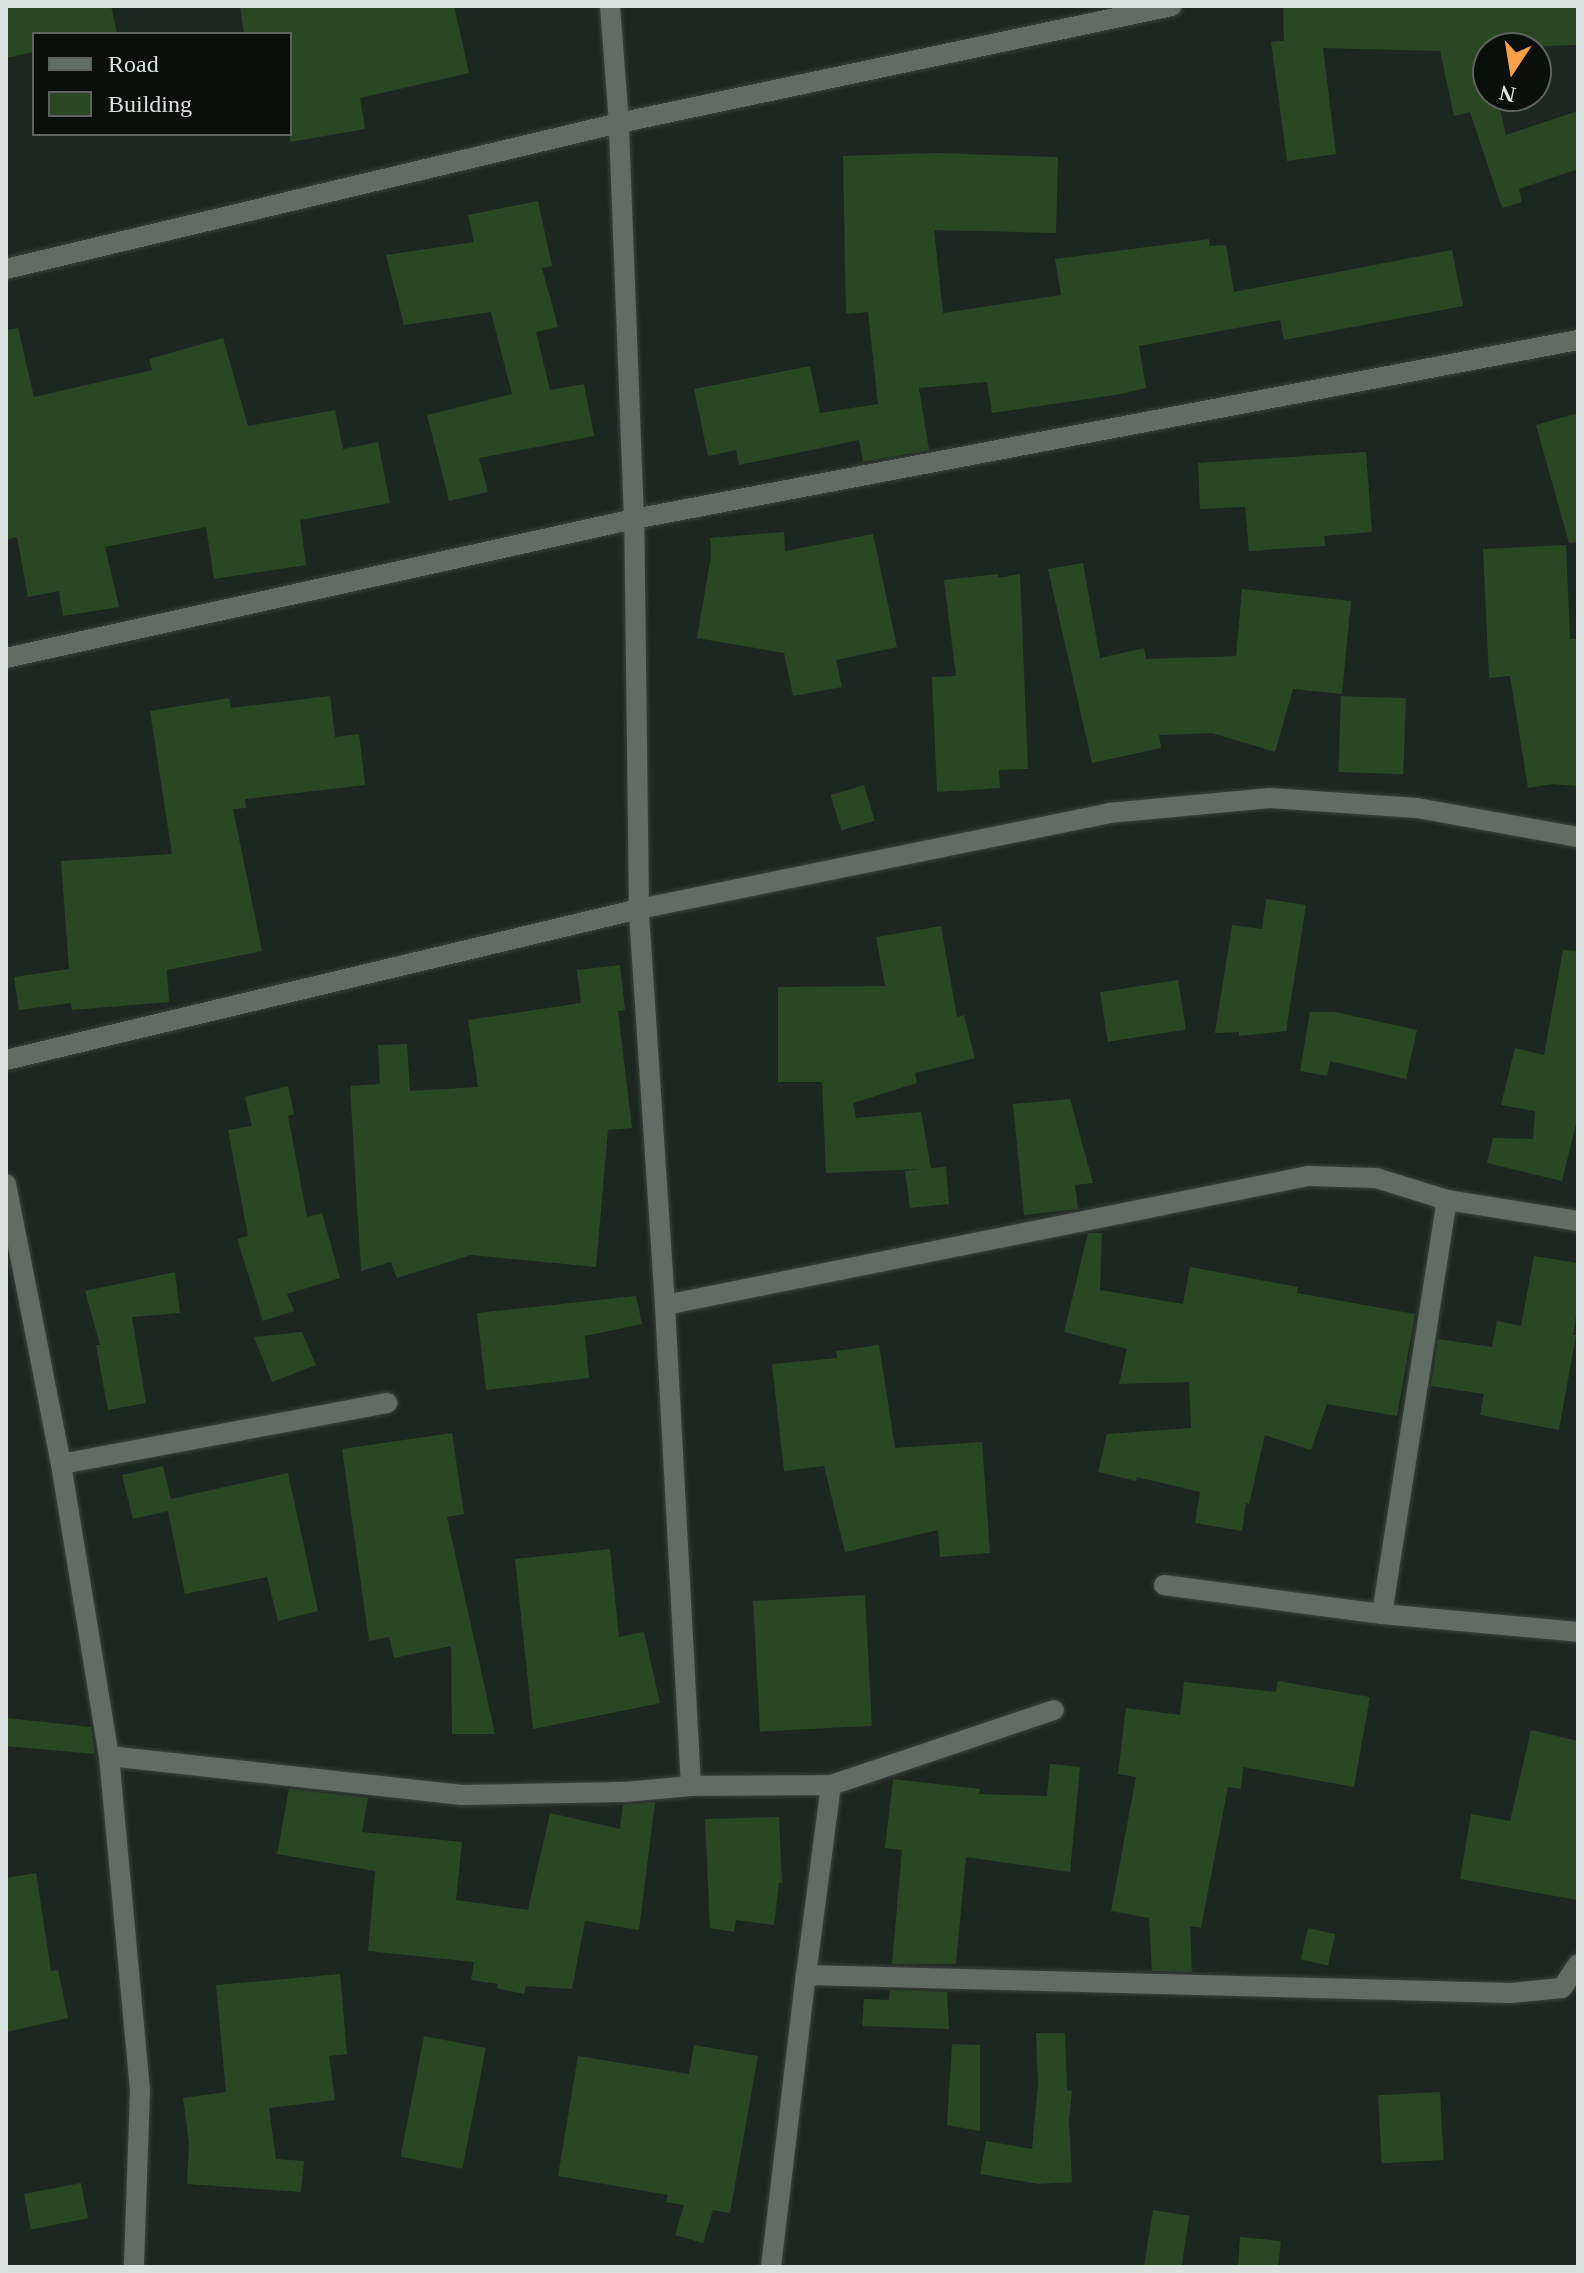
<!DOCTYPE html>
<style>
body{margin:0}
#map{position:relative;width:1584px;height:2273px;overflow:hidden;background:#1d2721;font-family:"Times New Roman",serif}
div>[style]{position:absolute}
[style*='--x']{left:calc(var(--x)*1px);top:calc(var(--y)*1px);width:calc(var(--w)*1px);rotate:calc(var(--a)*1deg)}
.building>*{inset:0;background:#2a4724;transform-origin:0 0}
.roads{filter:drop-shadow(0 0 2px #3a423d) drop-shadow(0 0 2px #3a423d)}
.minor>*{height:20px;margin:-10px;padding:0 10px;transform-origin:10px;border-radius:10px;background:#616c65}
.tertiary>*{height:20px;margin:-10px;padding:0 10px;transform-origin:10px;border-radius:10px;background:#616c65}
span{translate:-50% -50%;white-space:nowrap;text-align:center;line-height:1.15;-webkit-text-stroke:6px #0b0f0c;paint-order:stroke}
.frame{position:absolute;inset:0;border:8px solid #dae0dd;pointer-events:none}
.legend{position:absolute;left:32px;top:32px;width:260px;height:104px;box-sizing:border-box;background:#0b0f0c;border:2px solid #5e6360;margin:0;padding:10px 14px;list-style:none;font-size:24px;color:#dae0dd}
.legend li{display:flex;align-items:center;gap:16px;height:40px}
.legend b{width:40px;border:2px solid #5e6360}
.north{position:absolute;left:1472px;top:32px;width:80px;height:80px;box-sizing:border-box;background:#0b0f0c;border:2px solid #5e6360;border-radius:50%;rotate:192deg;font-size:22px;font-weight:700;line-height:32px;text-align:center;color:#dae0dd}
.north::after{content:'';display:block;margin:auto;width:28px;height:36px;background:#f8a14a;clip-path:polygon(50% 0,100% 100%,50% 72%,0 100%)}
</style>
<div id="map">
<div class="building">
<i style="clip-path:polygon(6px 6px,111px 6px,117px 34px,34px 34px,34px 52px,6px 58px)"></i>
<i style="clip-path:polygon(240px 6px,454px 6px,469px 73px,360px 98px,365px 129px,290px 142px,290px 34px,244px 34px)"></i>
<i style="clip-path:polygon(1283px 6px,1578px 6px,1578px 45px,1486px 48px,1488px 96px,1497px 96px,1506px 135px,1578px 111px,1578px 169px,1519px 189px,1522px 202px,1502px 208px,1470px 112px,1454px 116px,1440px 51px,1323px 48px,1336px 154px,1287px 161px,1271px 42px,1284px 41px)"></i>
<i style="clip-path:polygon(934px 153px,1058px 157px,1056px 233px,934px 230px,943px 313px,1061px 295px,1055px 259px,1209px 239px,1210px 246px,1226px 245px,1234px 292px,1452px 250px,1463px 306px,1284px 340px,1280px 320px,1139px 346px,1146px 388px,1121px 394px,992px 413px,987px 382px,919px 388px,929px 450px,863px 462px,859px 440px,739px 465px,736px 450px,708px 456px,694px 389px,810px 366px,820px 413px,878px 404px,868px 312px,846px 314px,843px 156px)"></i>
<i style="clip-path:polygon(538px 201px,552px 266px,542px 268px,558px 327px,536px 332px,550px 390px,584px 384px,594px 436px,479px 458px,488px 492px,449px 501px,427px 415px,512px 394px,491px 312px,404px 325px,386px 255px,474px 242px,468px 215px)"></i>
<i style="clip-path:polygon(18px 328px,34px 397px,152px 370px,149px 359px,223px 338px,248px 426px,335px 410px,343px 449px,378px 442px,390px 503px,300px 520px,306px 565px,214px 579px,206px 527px,105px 547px,119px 607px,63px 616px,59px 591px,28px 597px,17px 537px,6px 540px,6px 330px)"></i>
<i style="clip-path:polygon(1578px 413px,1578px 542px,1569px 543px,1536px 425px)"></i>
<i style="clip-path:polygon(1366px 452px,1372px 532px,1324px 536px,1325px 546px,1249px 551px,1245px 507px,1200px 509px,1198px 463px)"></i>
<i style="clip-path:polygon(784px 532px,785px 551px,873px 534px,897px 647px,836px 660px,842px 687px,793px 696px,784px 653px,697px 638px,711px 556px,710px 538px)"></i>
<i style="clip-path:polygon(1566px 545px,1570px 639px,1578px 639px,1578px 786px,1552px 784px,1528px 788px,1510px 676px,1489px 678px,1483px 549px)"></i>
<i style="clip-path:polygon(1083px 563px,1100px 658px,1144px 648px,1146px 659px,1236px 656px,1242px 589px,1351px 601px,1342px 694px,1293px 689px,1275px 752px,1212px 733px,1159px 735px,1161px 748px,1092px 763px,1048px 569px)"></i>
<i style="clip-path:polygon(998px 574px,998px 578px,1020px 574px,1028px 769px,999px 770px,1000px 788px,937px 792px,932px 677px,956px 676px,944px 580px)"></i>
<i style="clip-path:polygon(330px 696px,335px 737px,359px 734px,365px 785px,245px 799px,246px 808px,233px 809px,262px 951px,167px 970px,169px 1002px,72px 1010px,71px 1003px,19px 1010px,14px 977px,69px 969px,61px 861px,172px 854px,150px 711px,229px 698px,231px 708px)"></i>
<i style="left:1341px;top:696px;width:65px;height:76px;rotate:2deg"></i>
<i style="left:864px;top:785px;width:37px;height:35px;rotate:73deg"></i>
<i style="clip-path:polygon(1266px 899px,1306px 905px,1286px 1031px,1239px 1036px,1239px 1032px,1215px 1033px,1232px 925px,1262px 929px)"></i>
<i style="clip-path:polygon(941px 926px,957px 1017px,964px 1015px,975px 1058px,915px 1073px,917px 1083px,853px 1103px,856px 1118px,921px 1112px,931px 1168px,946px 1167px,949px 1204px,910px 1208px,905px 1171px,922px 1169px,826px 1173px,822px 1082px,778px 1082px,778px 987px,885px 986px,876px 937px)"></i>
<i style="clip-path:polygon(1563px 950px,1578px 951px,1578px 1116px,1562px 1181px,1487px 1163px,1493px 1138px,1533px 1139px,1535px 1111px,1501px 1105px,1515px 1048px,1544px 1055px)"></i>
<i style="clip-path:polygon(620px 965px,625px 1010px,618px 1011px,632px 1128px,608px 1130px,596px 1267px,471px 1255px,397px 1278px,391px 1262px,361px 1271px,350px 1086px,380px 1084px,378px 1045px,407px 1044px,410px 1091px,478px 1087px,468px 1020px,581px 1003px,577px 970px)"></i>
<i style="left:1178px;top:980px;width:50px;height:79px;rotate:81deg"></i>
<i style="clip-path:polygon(1310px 1012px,1335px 1012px,1417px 1030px,1406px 1079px,1330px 1061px,1327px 1076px,1300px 1071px)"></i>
<i style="clip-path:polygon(288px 1086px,294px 1114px,288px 1116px,307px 1217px,322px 1213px,340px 1278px,287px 1294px,294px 1311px,263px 1321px,237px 1239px,248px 1236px,228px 1130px,252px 1126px,245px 1097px)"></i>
<i style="clip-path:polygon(1070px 1099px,1093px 1183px,1075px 1185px,1078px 1209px,1024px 1215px,1013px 1104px)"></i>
<i style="clip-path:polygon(1088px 1233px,1102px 1233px,1100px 1290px,1183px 1304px,1190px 1267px,1298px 1287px,1297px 1293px,1415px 1314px,1397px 1416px,1327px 1404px,1311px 1450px,1265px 1435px,1249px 1504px,1246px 1503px,1242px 1531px,1195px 1523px,1200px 1492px,1137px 1477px,1136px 1481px,1098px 1472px,1107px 1434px,1191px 1428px,1189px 1382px,1119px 1384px,1127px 1349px,1064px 1332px)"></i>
<i style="clip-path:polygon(1534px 1256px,1578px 1263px,1578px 1304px,1573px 1335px,1576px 1335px,1559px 1430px,1480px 1415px,1484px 1394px,1431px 1386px,1438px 1339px,1492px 1347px,1497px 1321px,1521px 1326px)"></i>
<i style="clip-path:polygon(175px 1272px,180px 1313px,132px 1317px,146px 1403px,108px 1410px,96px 1345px,100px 1345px,85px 1291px)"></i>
<i style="clip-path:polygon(636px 1296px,642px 1324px,585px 1336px,589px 1378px,486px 1390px,477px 1313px)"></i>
<i style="clip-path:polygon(302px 1332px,316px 1365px,272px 1382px,254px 1337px)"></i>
<i style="clip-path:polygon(879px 1345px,895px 1448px,982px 1442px,990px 1553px,940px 1557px,938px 1530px,845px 1552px,824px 1466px,784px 1471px,772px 1364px,837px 1358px,836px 1351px)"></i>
<i style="clip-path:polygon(452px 1433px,464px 1514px,447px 1517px,495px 1734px,452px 1734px,451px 1646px,394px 1658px,389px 1637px,369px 1641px,342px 1449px)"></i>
<i style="clip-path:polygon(163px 1466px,171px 1499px,288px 1473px,318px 1611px,278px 1621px,267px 1577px,185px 1594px,168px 1511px,133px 1519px,122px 1475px)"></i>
<i style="clip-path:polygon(610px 1549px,619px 1637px,644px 1632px,660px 1703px,533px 1729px,515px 1559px)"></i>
<i style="left:865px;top:1595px;width:131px;height:112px;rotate:87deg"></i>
<i style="clip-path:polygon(1278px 1681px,1370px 1697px,1354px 1787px,1243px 1767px,1241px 1789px,1228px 1787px,1201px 1928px,1190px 1926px,1192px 1972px,1152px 1971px,1149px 1918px,1111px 1911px,1136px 1777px,1118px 1774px,1126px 1708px,1180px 1715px,1184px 1682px,1276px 1692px)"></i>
<i style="clip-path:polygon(6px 1718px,91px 1727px,95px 1754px,6px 1746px)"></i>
<i style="clip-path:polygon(1531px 1730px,1578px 1741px,1578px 1900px,1460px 1879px,1471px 1814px,1510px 1821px)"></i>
<i style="clip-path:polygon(1050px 1764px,1080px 1767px,1070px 1872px,966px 1857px,956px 1964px,892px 1964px,902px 1850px,885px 1848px,893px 1779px,980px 1789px,979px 1794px,1047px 1796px)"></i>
<i style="clip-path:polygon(289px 1789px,368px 1798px,362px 1832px,462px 1842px,456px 1900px,528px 1910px,550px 1813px,620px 1829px,623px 1805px,655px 1802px,639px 1930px,585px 1921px,572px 1989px,526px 1986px,524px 1994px,497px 1988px,498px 1984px,471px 1980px,474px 1962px,368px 1951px,375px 1871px,277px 1854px)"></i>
<i style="clip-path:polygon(779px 1817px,782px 1883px,779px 1883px,774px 1925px,736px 1920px,734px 1932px,710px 1928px,705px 1819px)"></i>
<i style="clip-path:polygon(36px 1873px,51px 1971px,58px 1970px,68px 2018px,6px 2032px,6px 1878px)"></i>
<i style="left:1308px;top:1928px;width:28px;height:32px;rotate:13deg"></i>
<i style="clip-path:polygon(340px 1974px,347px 2054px,329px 2056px,335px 2100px,269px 2108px,276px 2159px,304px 2161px,301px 2192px,187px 2184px,189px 2143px,183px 2098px,226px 2092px,216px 1985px)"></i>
<i style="clip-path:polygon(890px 1990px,947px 1992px,949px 2029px,862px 2026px,864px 1999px,889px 2000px)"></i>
<i style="clip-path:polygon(1036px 2033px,1065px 2033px,1067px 2090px,1072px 2091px,1069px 2121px,1072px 2182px,1039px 2184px,980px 2174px,986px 2141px,1032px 2149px,1038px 2084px)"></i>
<i style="left:424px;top:2036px;width:63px;height:123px;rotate:11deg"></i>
<i style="clip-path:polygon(952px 2044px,980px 2045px,980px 2131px,947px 2125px)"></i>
<i style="clip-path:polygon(694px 2045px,758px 2056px,730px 2213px,713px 2210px,703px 2243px,675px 2235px,684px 2205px,666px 2202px,668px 2195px,558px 2176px,578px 2056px,689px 2074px)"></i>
<i style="left:1440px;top:2092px;width:68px;height:62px;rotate:87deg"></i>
<i style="left:81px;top:2183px;width:36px;height:58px;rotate:79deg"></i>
<i style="left:1153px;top:2210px;width:37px;height:58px;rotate:9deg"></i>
<i style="clip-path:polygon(1240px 2237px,1281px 2241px,1278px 2267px,1238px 2267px)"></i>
</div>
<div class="roads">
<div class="minor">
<i style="--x:6;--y:269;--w:630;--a:-13.4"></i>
<i style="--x:619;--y:123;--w:565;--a:-11.95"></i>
<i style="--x:6;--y:658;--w:643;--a:-12.48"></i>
<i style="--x:634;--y:519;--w:396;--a:-92.2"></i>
<i style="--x:619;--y:123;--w:117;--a:-94.4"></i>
<i style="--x:6;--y:1060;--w:651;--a:-13.42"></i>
<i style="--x:639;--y:909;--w:480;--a:-11.5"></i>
<i style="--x:1109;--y:813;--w:162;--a:-5.3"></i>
<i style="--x:1270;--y:798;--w:147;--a:3.9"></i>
<i style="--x:1417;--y:808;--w:164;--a:10.2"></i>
<i style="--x:665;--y:1305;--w:656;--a:-11.34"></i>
<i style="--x:1308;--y:1176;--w:68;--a:1.7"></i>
<i style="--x:1376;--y:1178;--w:74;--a:17.2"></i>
<i style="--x:1447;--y:1200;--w:133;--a:9.1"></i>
<i style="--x:61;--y:1464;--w:332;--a:-10.6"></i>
<i style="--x:1164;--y:1585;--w:220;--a:7.6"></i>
<i style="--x:1382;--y:1614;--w:197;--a:5.2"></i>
<i style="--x:1382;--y:1614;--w:419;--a:-81.1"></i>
<i style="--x:109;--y:1756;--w:355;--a:6.3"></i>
<i style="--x:462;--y:1795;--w:163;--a:-1.1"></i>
<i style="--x:625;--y:1792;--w:66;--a:-5.2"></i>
<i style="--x:691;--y:1786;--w:482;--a:-93.1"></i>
<i style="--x:665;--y:1305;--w:397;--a:-93.8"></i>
<i style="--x:639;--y:909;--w:390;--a:-90.7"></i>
<i style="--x:634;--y:519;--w:961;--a:-10.74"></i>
<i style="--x:831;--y:1785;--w:192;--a:97.5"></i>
<i style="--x:806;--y:1975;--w:705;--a:1.46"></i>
<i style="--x:1511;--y:1993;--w:51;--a:-5.6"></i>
<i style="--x:1562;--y:1988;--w:29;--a:-56"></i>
<i style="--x:691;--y:1786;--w:140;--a:-0.4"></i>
<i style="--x:831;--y:1785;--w:235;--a:-18.6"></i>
<i style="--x:771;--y:2267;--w:294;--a:-83.2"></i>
</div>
<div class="tertiary">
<i style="--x:6;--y:1184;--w:285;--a:78.9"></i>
<i style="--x:61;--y:1464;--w:296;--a:80.7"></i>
<i style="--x:109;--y:1756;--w:336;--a:84.7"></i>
<i style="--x:140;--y:2091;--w:176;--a:92"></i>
</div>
</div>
<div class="frame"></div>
<ul class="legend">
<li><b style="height:10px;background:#616c65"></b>Road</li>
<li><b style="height:22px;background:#2a4724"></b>Building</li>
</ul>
<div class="north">N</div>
</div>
